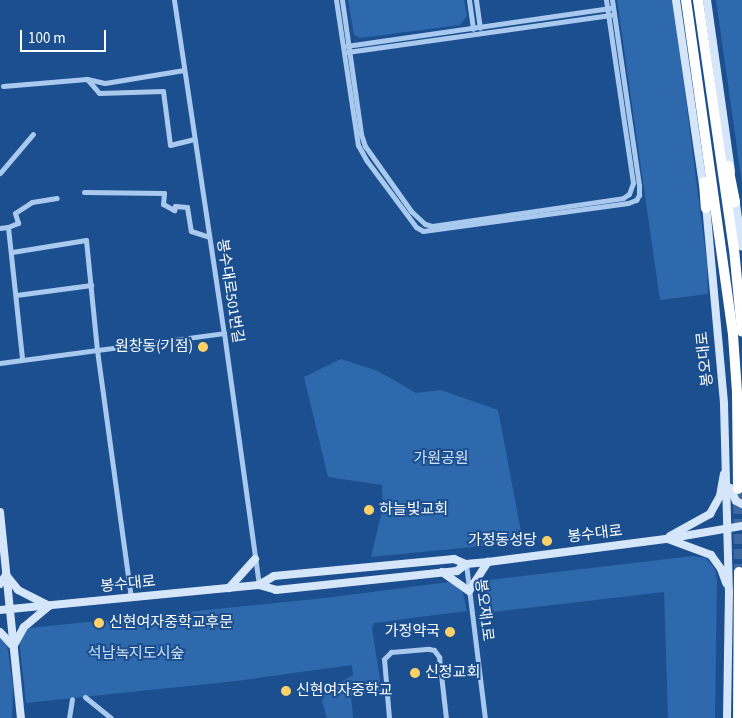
<!DOCTYPE html>
<meta charset="utf-8">
<style>
body{margin:0}
#map{position:relative;width:742px;height:718px;overflow:hidden;background:#1b4f8f;font-family:"Source Sans 3","Noto Sans KR",sans-serif}
div>[style]{position:absolute}
[style*='--x']{left:calc(var(--x)*1px);top:calc(var(--y)*1px);width:calc(var(--w)*1px);rotate:calc(var(--a)*1deg)}
.green>*{inset:0;background:#2e69ad}
.highway-tunnel>*{height:10px;margin-top:-5px;transform-origin:0;background:repeating-linear-gradient(90deg,#3d69a0 0 10px,transparent 0 15px)}
.street>*{height:5px;margin:-2.5px;padding:0 2.5px;transform-origin:2.5px;border-radius:2.5px;background:#a9c9ee}
.secondary>*{height:8px;margin:-4px;padding:0 4px;transform-origin:4px;border-radius:4px;background:#d6e6fa}
.highway>*{height:10px;margin:-5px;padding:0 5px;transform-origin:5px;border-radius:5px;background:#fff}
.dots>*{width:14px;height:14px;translate:-50% -50%;box-sizing:border-box;border:2px solid #1b4f8f;border-radius:50%}
span{translate:-50% -50%;white-space:nowrap;text-align:center;line-height:1.15;-webkit-text-stroke:4px #1b4f8f;paint-order:stroke}
.street-label{font-size:15px;color:#fff}
.poi-label{font-size:15px;color:#fff}
.right{translate:-100% -50%;text-align:right}
.left{translate:0 -50%;text-align:left}
.park-label{font-size:15px;color:#cfe3fa}
.scale{position:absolute;left:20px;top:30px;width:86px;height:22px;box-sizing:border-box;border:2px solid #fff;border-top:0;padding-left:6px;font-size:15px;line-height:18px;white-space:nowrap;color:#fff;-webkit-text-stroke:4px #1b4f8f;paint-order:stroke}
</style>
<div id="map">
<div class="green">
<i style="clip-path:polygon(348px 0,464px 0,467px 16px,460px 25px,360px 38px,354px 35px)"></i>
<i style="clip-path:polygon(617px 0,673px 0,707px 264px,708px 294px,660px 300px)"></i>
<i style="clip-path:polygon(716px 0,742px 0,742px 184px)"></i>
<i style="clip-path:polygon(341px 359px,378px 371px,416px 393px,441px 390px,498px 410px,523px 542px,371px 557px,383px 507px,382px 485px,328px 477px,304px 377px)"></i>
<i style="clip-path:polygon(693px 556px,706px 558px,715px 569px,717px 580px,715px 718px,668px 718px,664px 592px,485px 613px,482px 588px,489px 580px)"></i>
<i style="clip-path:polygon(449px 582px,462px 589px,467px 611px,374px 623px,372px 628px,382px 692px,351px 696px,353px 718px,327px 718px,322px 701px,325px 692px,353px 675px,352px 665px,236px 681px,26px 703px,19px 640px,29px 628px,325px 598px)"></i>
<i style="clip-path:polygon(0 637px,7px 644px,13px 686px,12px 718px,0 718px)"></i>
</div>
<div class="highway-tunnel">
<i style="--x:738;--y:489;--w:83;--a:89.3"></i>
</div>
<div class="street">
<i style="--x:174;--y:0;--w:337;--a:81.5"></i>
<i style="--x:224;--y:333;--w:254;--a:82.1"></i>
<i style="--x:336;--y:0;--w:147;--a:81.4"></i>
<i style="--x:358;--y:145;--w:18;--a:61"></i>
<i style="--x:367;--y:161;--w:82;--a:53.4"></i>
<i style="--x:416;--y:227;--w:8;--a:30"></i>
<i style="--x:423;--y:231;--w:207;--a:-7.8"></i>
<i style="--x:628;--y:203;--w:9;--a:-21"></i>
<i style="--x:636;--y:200;--w:6;--a:-59"></i>
<i style="--x:639;--y:195;--w:10;--a:-90"></i>
<i style="--x:639;--y:185;--w:187;--a:-98.3"></i>
<i style="--x:342;--y:0;--w:135;--a:81.9"></i>
<i style="--x:361;--y:134;--w:13;--a:72"></i>
<i style="--x:365;--y:146;--w:80;--a:54.7"></i>
<i style="--x:411;--y:211;--w:19;--a:43"></i>
<i style="--x:425;--y:224;--w:7;--a:16"></i>
<i style="--x:432;--y:226;--w:193;--a:-8.3"></i>
<i style="--x:623;--y:198;--w:7;--a:-34"></i>
<i style="--x:629;--y:194;--w:12;--a:-70"></i>
<i style="--x:633;--y:183;--w:185;--a:-98.4"></i>
<i style="--x:469;--y:0;--w:29;--a:82"></i>
<i style="--x:476;--y:0;--w:28;--a:82"></i>
<i style="--x:346;--y:46;--w:267;--a:-8.2"></i>
<i style="--x:347;--y:52;--w:266;--a:-8"></i>
<i style="--x:87;--y:79;--w:18;--a:13"></i>
<i style="--x:105;--y:83;--w:80;--a:-9.3"></i>
<i style="--x:3;--y:86;--w:84;--a:-4.8"></i>
<i style="--x:87;--y:79;--w:18;--a:49"></i>
<i style="--x:99;--y:93;--w:64;--a:-1.8"></i>
<i style="--x:163;--y:91;--w:54;--a:82.6"></i>
<i style="--x:170;--y:145;--w:25;--a:-14"></i>
<i style="--x:0;--y:173;--w:51;--a:-49.8"></i>
<i style="--x:84;--y:192;--w:80;--a:0.7"></i>
<i style="--x:164;--y:193;--w:11;--a:95"></i>
<i style="--x:163;--y:204;--w:13;--a:29"></i>
<i style="--x:174;--y:210;--w:4;--a:-76"></i>
<i style="--x:175;--y:206;--w:12;--a:5"></i>
<i style="--x:187;--y:207;--w:24;--a:81"></i>
<i style="--x:191;--y:231;--w:19;--a:18"></i>
<i style="--x:8;--y:227;--w:11;--a:-22"></i>
<i style="--x:18;--y:223;--w:10;--a:-107"></i>
<i style="--x:15;--y:213;--w:20;--a:-33"></i>
<i style="--x:32;--y:202;--w:25;--a:-9"></i>
<i style="--x:0;--y:228;--w:8;--a:-7"></i>
<i style="--x:8;--y:227;--w:133;--a:83.9"></i>
<i style="--x:12;--y:252;--w:75;--a:-9.2"></i>
<i style="--x:86;--y:240;--w:111;--a:84.3"></i>
<i style="--x:97;--y:350;--w:250;--a:82.2"></i>
<i style="--x:16;--y:295;--w:76;--a:-7.6"></i>
<i style="--x:0;--y:363;--w:226;--a:-7.6"></i>
<i style="--x:466;--y:564;--w:155;--a:83"></i>
<i style="--x:85;--y:697;--w:33;--a:39"></i>
<i style="--x:69;--y:718;--w:19;--a:-81"></i>
<i style="--x:389;--y:718;--w:59;--a:-94.8"></i>
<i style="--x:384;--y:659;--w:10;--a:-45"></i>
<i style="--x:391;--y:652;--w:38;--a:-5"></i>
<i style="--x:429;--y:649;--w:5;--a:11"></i>
<i style="--x:434;--y:650;--w:9;--a:54"></i>
<i style="--x:439;--y:657;--w:61;--a:83.5"></i>
</div>
<div class="secondary">
<i style="--x:676;--y:0;--w:188;--a:81.7"></i>
<i style="--x:707;--y:0;--w:173;--a:82"></i>
<i style="--x:735;--y:197;--w:50;--a:82"></i>
<i style="--x:706;--y:205;--w:200;--a:84.8"></i>
<i style="--x:724;--y:404;--w:187;--a:88.5"></i>
<i style="--x:729;--y:591;--w:127;--a:90.9"></i>
<i style="--x:730;--y:488;--w:14;--a:65"></i>
<i style="--x:736;--y:501;--w:7;--a:27"></i>
<i style="--x:0;--y:512;--w:207;--a:84.2"></i>
<i style="--x:670;--y:536;--w:46;--a:-28.8"></i>
<i style="--x:710;--y:514;--w:21;--a:-61"></i>
<i style="--x:720;--y:496;--w:22;--a:-80"></i>
<i style="--x:668;--y:539;--w:46;--a:20.4"></i>
<i style="--x:711;--y:555;--w:17;--a:54"></i>
<i style="--x:721;--y:569;--w:15;--a:70"></i>
<i style="--x:442;--y:572;--w:33;--a:35"></i>
<i style="--x:469;--y:591;--w:35;--a:-57"></i>
<i style="--x:0;--y:584;--w:11;--a:-56"></i>
<i style="--x:6;--y:575;--w:19;--a:51"></i>
<i style="--x:18;--y:590;--w:35;--a:27"></i>
<i style="--x:49;--y:606;--w:33;--a:140"></i>
<i style="--x:24;--y:627;--w:21;--a:119"></i>
<i style="--x:259;--y:585;--w:17;--a:-31"></i>
<i style="--x:274;--y:576;--w:181;--a:-5.4"></i>
<i style="--x:454;--y:559;--w:13;--a:23"></i>
<i style="--x:466;--y:564;--w:22;--a:-5"></i>
<i style="--x:488;--y:562;--w:179;--a:-7.4"></i>
<i style="--x:666;--y:539;--w:77;--a:-9.7"></i>
<i style="--x:229;--y:588;--w:39;--a:-48"></i>
<i style="--x:0;--y:610;--w:260;--a:-5.5"></i>
<i style="--x:259;--y:585;--w:18;--a:16"></i>
<i style="--x:276;--y:590;--w:182;--a:-6"></i>
<i style="--x:457;--y:571;--w:11;--a:-38"></i>
<i style="--x:0;--y:632;--w:18;--a:47"></i>
</div>
<div class="highway">
<i style="--x:686;--y:0;--w:338;--a:82"></i>
<i style="--x:733;--y:335;--w:57;--a:86"></i>
<i style="--x:737;--y:392;--w:97;--a:89.4"></i>
<i style="--x:698;--y:0;--w:252;--a:81.8"></i>
<i style="--x:734;--y:249;--w:83;--a:84.5"></i>
<i style="--x:728;--y:166;--w:37;--a:79"></i>
<i style="--x:704;--y:182;--w:26;--a:86"></i>
<i style="--x:738;--y:718;--w:146;--a:-89.6"></i>
</div>
<div class="dots">
<i style="left:203px;top:347px;background:#ffd166"></i>
<i style="left:369px;top:510px;background:#ffd166"></i>
<i style="left:547px;top:541px;background:#ffd166"></i>
<i style="left:99px;top:623px;background:#ffd166"></i>
<i style="left:450px;top:632px;background:#ffd166"></i>
<i style="left:415px;top:673px;background:#ffd166"></i>
<i style="left:286px;top:691px;background:#ffd166"></i>
</div>
<div class="street-label">
<span style="left:230px;top:291px;rotate:81deg">봉수대로501번길</span>
<span style="left:705px;top:359px;rotate:-96deg">봉오대로</span>
<span style="left:595px;top:534px;rotate:-7deg">봉수대로</span>
<span style="left:128px;top:584px;rotate:-6deg">봉수대로</span>
<span style="left:484px;top:610px;rotate:83deg">봉오재1로</span>
</div>
<div class="poi-label">
<span class="right" style="left:193px;top:347px">원창동(기점)</span>
<span class="left" style="left:379px;top:510px">하늘빛교회</span>
<span class="right" style="left:537px;top:541px">가정동성당</span>
<span class="left" style="left:109px;top:623px">신현여자중학교후문</span>
<span class="right" style="left:440px;top:632px">가정약국</span>
<span class="left" style="left:425px;top:673px">신정교회</span>
<span class="left" style="left:296px;top:691px">신현여자중학교</span>
</div>
<div class="park-label">
<span style="left:441px;top:459px">가원공원</span>
<span style="left:136px;top:654px">석남녹지도시숲</span>
</div>
<div class="scale">100 m</div>
</div>
